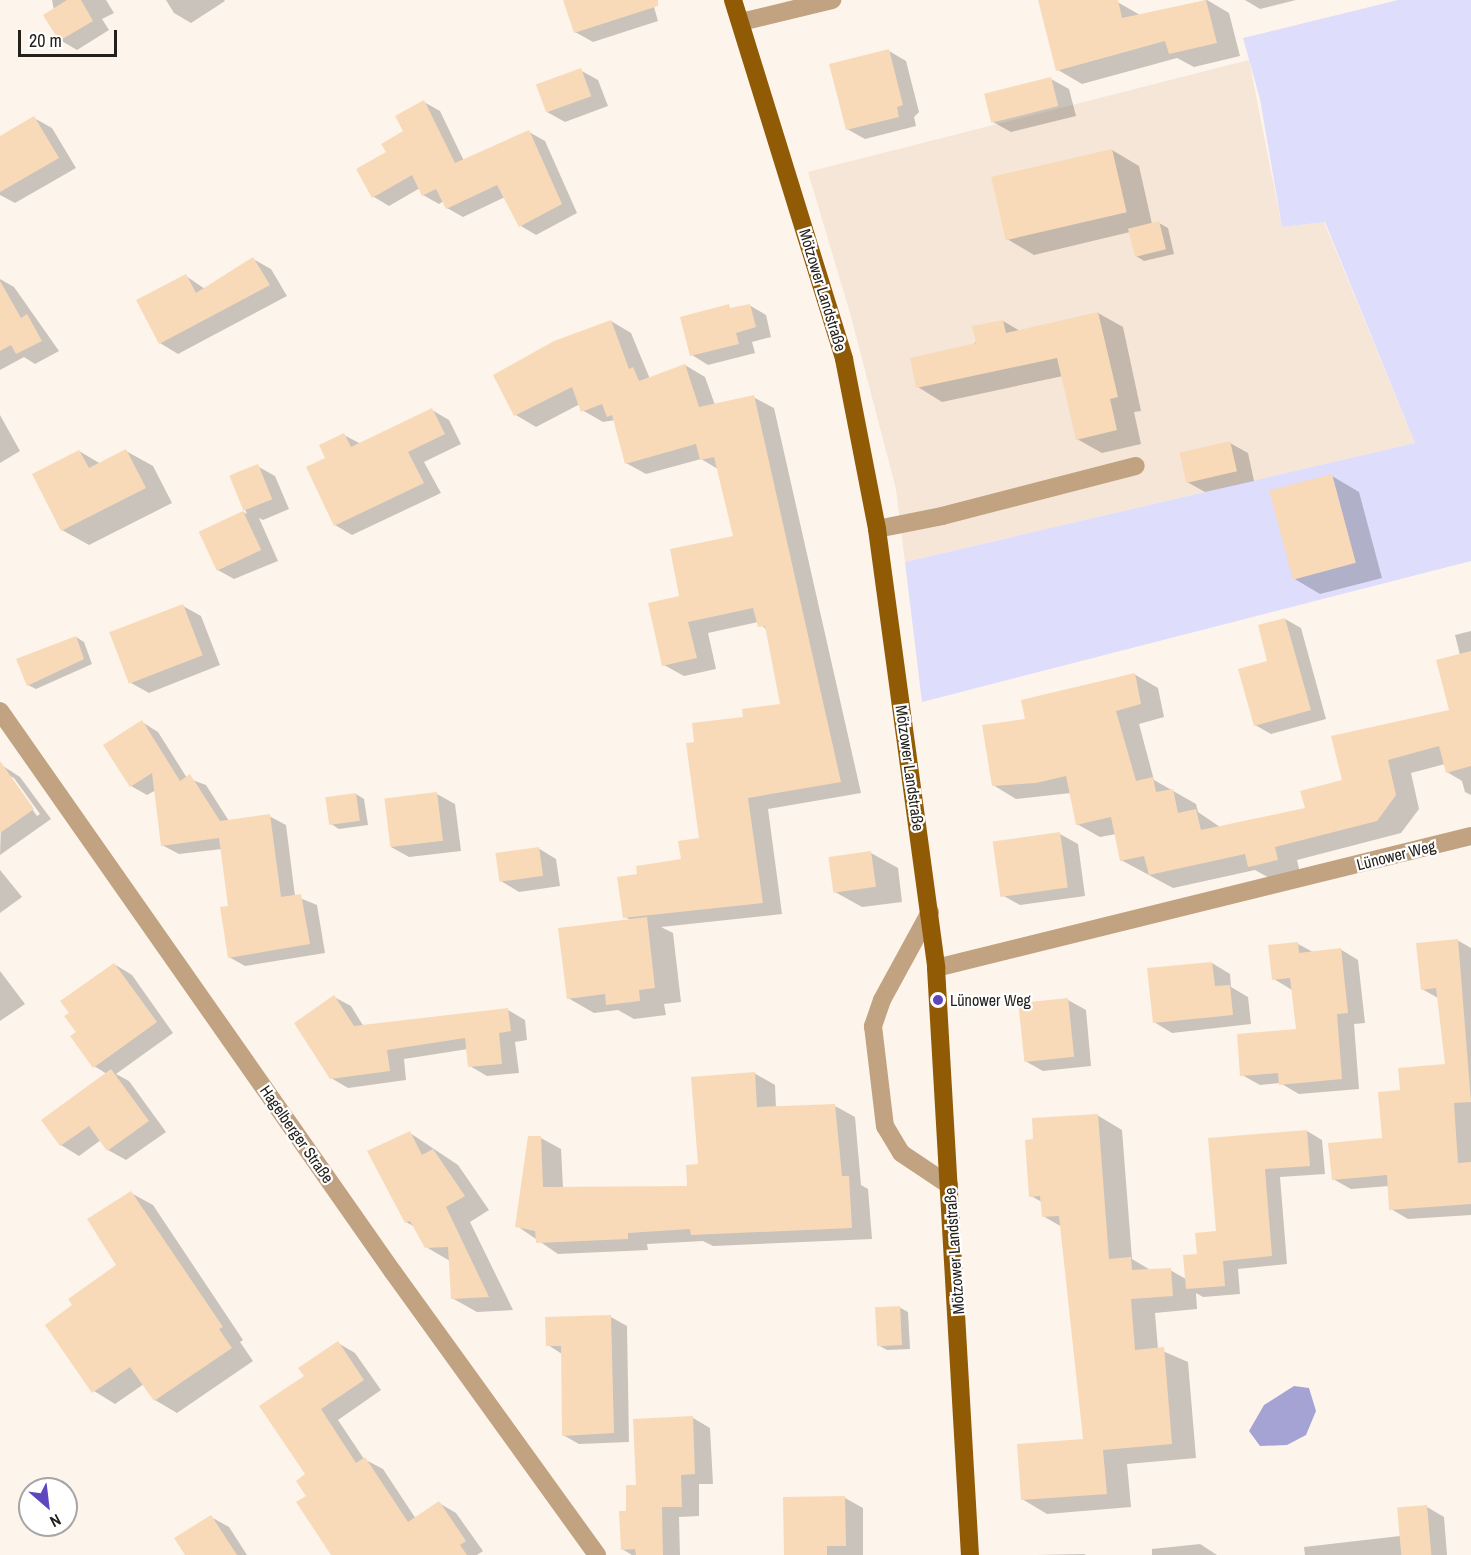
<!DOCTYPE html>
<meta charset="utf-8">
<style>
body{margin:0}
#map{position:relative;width:1471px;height:1555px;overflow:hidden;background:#fdf4eb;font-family:"Archivo Narrow",sans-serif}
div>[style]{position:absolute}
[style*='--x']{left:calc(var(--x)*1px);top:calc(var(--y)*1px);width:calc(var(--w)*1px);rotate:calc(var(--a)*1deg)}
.built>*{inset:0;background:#f5e6d7}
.green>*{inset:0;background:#deddfc}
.water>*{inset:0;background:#a5a3d4}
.shadow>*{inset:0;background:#0003}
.building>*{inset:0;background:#f9dab8;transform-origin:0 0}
.minor>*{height:18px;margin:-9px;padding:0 9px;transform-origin:9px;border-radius:9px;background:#c1a281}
.major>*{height:18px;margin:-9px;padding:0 9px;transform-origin:9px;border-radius:9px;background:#915b06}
.dots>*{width:16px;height:16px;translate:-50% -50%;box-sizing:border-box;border:3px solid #fff;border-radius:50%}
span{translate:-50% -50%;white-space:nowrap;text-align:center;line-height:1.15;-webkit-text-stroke:4.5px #fff;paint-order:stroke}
.street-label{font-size:16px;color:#24211d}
.poi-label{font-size:16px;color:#24211d}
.left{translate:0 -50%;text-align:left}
.north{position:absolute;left:18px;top:1477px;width:60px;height:60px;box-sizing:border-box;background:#fff;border:2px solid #a7a6a5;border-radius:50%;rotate:152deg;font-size:16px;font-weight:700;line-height:24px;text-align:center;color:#24211d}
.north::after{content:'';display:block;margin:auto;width:21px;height:27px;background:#5d46be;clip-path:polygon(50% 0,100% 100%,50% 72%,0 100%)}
.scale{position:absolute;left:18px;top:30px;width:99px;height:27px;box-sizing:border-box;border:3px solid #24211d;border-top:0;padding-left:8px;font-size:18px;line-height:21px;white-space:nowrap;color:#24211d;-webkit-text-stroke:4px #fff;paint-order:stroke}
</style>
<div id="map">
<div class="built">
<i style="clip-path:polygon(1249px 60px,1282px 227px,1324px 222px,1415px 443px,905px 562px,896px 489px,850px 313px,808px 172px)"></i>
</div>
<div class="green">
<i style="clip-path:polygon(1398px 0,1471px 0,1471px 561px,922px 702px,905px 562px,1415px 443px,1325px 222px,1282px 227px,1260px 99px,1243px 38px)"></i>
</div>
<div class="water">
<i style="clip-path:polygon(1294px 1386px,1309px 1388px,1316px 1411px,1306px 1435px,1287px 1445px,1260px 1446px,1249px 1431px,1264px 1405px)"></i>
</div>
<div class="shadow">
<i style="clip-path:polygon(52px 0,106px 0,114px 13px,102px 19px,109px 30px,77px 50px,60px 40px)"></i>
<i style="clip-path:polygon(166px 0,224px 0,225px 1px,191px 23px,174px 13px)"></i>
<i style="clip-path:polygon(565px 0,652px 0,658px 21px,593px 42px,575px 32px)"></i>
<i style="clip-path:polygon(1047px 0,1114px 0,1140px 15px,1207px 0,1229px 13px,1240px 56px,1194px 67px,1177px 58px,1082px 84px,1058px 70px)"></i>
<i style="clip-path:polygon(1245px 0,1296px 0,1260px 9px)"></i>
<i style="clip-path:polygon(889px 51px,906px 61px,919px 112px,914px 117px,916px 126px,865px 139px,847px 129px)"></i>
<i style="clip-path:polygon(580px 70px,598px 80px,608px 106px,565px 122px,547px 112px)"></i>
<i style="clip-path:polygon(1051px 79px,1069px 89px,1076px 116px,1011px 132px,993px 122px)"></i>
<i style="clip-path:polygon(424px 102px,440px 111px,464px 161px,529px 132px,545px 141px,577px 213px,536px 235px,521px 226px,505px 197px,463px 217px,447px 208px,444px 201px,439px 204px,423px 195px,420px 188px,389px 206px,374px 197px,358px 170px,388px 153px)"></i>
<i style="clip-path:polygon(34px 118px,52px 128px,76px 168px,15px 203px,0 195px,0 138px)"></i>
<i style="clip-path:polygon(1112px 150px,1139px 166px,1152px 224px,1159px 223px,1168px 228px,1174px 254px,1144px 261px,1136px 256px,1130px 232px,1034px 255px,1007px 239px)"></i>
<i style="clip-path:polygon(253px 259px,271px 269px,287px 296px,178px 354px,160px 343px,186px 276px,205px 289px)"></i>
<i style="clip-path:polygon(0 279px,14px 287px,59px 351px,35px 364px,24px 357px,0 370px)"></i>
<i style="clip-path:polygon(749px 305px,766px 315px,771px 337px,752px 342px,755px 353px,708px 365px,692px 355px)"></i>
<i style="clip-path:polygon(1098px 313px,1123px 327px,1141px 411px,1134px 412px,1141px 444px,1102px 453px,1077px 439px,1063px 376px,942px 402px,918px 387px,1003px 321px,1020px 331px)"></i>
<i style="clip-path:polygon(611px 321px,631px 333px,650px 379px,685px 365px,705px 377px,715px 405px,753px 397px,774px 408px,861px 793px,768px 809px,782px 914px,661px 927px,673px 933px,681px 1002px,664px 1004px,666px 1015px,634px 1019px,618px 1010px,594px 1013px,568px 998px,631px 920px,625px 917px,639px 875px,682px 860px,701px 840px,696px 744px,745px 718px,782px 705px,768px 631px,758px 622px,708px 633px,716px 669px,684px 676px,664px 665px,680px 597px,735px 537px,718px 469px,701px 459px,646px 474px,626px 463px,615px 420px,603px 422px,582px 410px,580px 404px,536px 427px,516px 415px)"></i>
<i style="clip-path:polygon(432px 410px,449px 420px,461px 444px,424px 462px,441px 493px,352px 535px,335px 525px,327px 459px,344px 435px,361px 444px)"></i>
<i style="clip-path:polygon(0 415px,20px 451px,0 463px)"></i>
<i style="clip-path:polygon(1230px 443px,1248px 453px,1254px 481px,1205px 492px,1187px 482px)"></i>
<i style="clip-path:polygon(79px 451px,101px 464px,126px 451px,153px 466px,172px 503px,89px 545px,62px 530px)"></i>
<i style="clip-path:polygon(257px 466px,275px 476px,289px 509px,263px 520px,259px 518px,278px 561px,234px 579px,216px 569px,243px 512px,247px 514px,231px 477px)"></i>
<i style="clip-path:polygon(1332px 476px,1359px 492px,1382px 578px,1320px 594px,1293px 578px)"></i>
<i style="clip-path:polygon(183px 606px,201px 616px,220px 665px,149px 693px,131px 683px)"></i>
<i style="clip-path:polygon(1285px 619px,1301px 628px,1326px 719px,1271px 734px,1255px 725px,1269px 662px)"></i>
<i style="clip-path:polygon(1471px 631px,1471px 795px,1465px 792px,1462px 781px,1447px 772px,1445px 764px,1411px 773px,1419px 809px,1401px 833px,1297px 860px,1300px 873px,1273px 880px,1255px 870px,1173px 888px,1121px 860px,1116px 834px,1100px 837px,1077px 824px,1071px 793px,1016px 799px,993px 785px,1027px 721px,1022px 701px,1134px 674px,1158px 688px,1164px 717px,1139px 724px,1154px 780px,1196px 804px,1198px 812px,1220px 827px,1307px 809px,1451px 711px,1460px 655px,1455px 635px)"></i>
<i style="clip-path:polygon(76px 637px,84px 642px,92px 664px,36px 689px,28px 685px)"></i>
<i style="clip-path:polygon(142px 722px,158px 732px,187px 778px,206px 785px,229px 821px,269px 816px,286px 825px,295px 896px,317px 905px,325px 953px,245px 966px,229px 957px,230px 907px,222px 849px,179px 854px,162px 845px,156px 790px,147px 795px,131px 786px)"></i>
<i style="clip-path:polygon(evenodd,3px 766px,20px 777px,51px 819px,0 855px,3px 766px,8px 775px,14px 778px,40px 814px,37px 816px,8px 775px)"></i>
<i style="clip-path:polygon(356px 794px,364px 799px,368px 825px,339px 829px,331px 824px)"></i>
<i style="clip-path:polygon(437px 794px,455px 804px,461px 851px,409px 857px,391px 847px)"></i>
<i style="clip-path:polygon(1060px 834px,1078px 844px,1085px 896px,1020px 905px,1002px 895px)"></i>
<i style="clip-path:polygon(538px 848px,556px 859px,560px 886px,519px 892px,501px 881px)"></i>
<i style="clip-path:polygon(871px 853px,898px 868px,902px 902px,862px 907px,835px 892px)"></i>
<i style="clip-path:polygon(0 870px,22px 897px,0 913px)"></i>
<i style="clip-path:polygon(1457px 940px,1471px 948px,1471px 1215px,1408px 1219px,1391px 1209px,1389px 1186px,1351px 1189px,1333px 1179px,1384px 1139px,1402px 1091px,1446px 1065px,1438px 998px,1422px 989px)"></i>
<i style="clip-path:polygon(1298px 944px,1313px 952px,1340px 949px,1358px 960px,1365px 1023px,1354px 1024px,1359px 1089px,1299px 1094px,1280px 1083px,1260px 1085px,1242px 1075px,1298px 1031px,1292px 990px,1274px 979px)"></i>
<i style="clip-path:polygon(1212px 963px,1230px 974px,1231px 987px,1248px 997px,1251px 1024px,1172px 1033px,1154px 1022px)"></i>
<i style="clip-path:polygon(114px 964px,132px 975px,173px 1033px,116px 1074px,129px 1081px,166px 1132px,126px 1160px,108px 1150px,101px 1140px,79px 1156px,61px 1145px,43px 1120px,107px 1074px,94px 1066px,78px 1032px)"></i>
<i style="clip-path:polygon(0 971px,25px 1004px,0 1021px)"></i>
<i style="clip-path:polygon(334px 997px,351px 1006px,364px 1027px,508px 1010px,525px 1020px,527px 1040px,515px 1042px,519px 1073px,487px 1076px,470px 1066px,468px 1049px,404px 1059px,406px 1080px,348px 1088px,331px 1078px)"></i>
<i style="clip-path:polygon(1068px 1000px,1086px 1010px,1091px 1066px,1043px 1071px,1025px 1061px)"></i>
<i style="clip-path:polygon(754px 1073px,775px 1085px,776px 1108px,835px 1106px,855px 1117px,861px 1185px,868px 1189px,872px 1239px,713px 1246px,703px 1241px,647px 1244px,648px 1250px,558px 1254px,517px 1226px,541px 1138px,561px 1149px,563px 1188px,689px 1188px)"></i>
<i style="clip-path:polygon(1097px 1115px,1122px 1130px,1132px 1259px,1152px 1271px,1170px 1270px,1186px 1279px,1217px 1233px,1210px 1139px,1307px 1131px,1322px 1140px,1325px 1174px,1280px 1177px,1287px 1264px,1238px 1269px,1240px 1294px,1203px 1297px,1196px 1293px,1197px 1309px,1155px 1313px,1158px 1349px,1188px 1362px,1196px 1458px,1127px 1464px,1131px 1507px,1047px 1514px,1022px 1499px,1085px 1441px,1062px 1227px,1043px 1216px,1042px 1202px,1031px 1196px,1035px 1141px)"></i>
<i style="clip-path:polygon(410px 1133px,458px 1165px,489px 1210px,470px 1222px,513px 1310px,477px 1312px,452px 1298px,450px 1261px,426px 1247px,415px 1227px,406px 1222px)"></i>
<i style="clip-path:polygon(131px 1193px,153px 1205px,243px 1340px,240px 1342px,253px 1361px,177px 1413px,155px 1400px,144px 1384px,115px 1404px,94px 1391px,74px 1305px,118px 1265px)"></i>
<i style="clip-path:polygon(899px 1307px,908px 1312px,910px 1349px,887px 1350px,878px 1345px)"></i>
<i style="clip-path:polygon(611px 1317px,627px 1326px,629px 1442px,579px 1444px,563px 1435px,562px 1354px,548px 1345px)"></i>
<i style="clip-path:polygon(338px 1343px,355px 1353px,381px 1390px,338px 1420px,364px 1459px,383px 1469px,416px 1519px,439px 1503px,456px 1513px,483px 1551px,477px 1555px,332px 1555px,308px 1496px,306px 1376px)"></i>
<i style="clip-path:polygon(693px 1418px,710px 1428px,713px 1484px,699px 1484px,699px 1516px,679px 1517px,680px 1555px,632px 1555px,622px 1549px,628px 1513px,637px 1487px)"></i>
<i style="clip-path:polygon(845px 1498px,863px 1508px,863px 1555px,785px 1555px)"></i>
<i style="clip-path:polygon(1427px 1507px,1444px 1517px,1447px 1555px,1305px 1555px,1304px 1547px,1400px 1536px)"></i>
<i style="clip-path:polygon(211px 1517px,229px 1527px,247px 1555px,186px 1555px)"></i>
<i style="clip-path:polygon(1200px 1544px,1217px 1555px,1152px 1555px,1152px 1549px)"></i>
<i style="clip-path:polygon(1084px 1554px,1086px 1555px,1037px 1555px)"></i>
</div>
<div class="building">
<i style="clip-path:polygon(67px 0,81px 0,93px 21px,59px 41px,43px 15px)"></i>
<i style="clip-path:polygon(563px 0,658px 0,658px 6px,574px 33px)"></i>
<i style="clip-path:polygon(1038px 0,1118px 0,1122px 18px,1206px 0,1217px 43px,1169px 54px,1165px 41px,1056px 71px)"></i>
<i style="clip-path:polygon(889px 49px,903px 105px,897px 107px,899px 117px,846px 130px,829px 64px)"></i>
<i style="left:581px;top:68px;width:30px;height:48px;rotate:70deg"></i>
<i style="left:1051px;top:77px;width:30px;height:69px;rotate:76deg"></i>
<i style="clip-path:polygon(424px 100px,455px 163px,529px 130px,562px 204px,519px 227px,497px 185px,446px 209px,436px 189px,422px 196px,412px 175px,372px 198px,356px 169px,386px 152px,381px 144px,403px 131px,395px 116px)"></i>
<i style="clip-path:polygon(34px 116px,59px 158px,0 192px,0 136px)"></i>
<i style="left:1112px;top:149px;width:65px;height:124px;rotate:77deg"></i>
<i style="left:1159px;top:221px;width:29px;height:32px;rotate:76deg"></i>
<i style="clip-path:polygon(253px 257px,270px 285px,159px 344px,136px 300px,186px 274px,196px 293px)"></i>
<i style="clip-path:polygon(0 281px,21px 318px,27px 314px,42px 341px,16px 354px,11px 345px,0 351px)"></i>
<i style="clip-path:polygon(729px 304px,730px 308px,750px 304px,756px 327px,736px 333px,739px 344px,690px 356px,680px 317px)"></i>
<i style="clip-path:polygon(1098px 312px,1118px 397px,1110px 399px,1117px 430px,1076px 440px,1057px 358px,916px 388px,910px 358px,976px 343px,972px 326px,1003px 320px,1006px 333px)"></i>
<i style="clip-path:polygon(611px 320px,629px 369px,633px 367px,639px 381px,685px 364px,699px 407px,754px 395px,841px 782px,748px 798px,763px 903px,623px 918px,617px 877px,637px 874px,636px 866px,681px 859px,678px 841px,699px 838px,686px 743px,694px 742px,692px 723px,743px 717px,742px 709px,780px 704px,765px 626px,758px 627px,753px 608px,688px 622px,697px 658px,662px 666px,648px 603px,679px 596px,670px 549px,733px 536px,714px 457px,700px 460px,696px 444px,625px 464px,612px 415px,607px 417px,602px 404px,581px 412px,572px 387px,514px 416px,493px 375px,554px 341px)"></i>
<i style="clip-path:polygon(432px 408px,445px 434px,408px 452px,424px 483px,334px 526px,306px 467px,325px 458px,319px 445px,344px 433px,351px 447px)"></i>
<i style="left:1230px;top:441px;width:31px;height:52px;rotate:77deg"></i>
<i style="clip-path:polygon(126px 449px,146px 488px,61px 531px,32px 474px,79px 450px,89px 468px)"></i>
<i style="left:258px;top:464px;width:38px;height:31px;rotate:68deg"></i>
<i style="left:1332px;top:474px;width:92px;height:65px;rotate:75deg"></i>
<i style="left:243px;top:511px;width:43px;height:49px;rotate:65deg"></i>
<i style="left:183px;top:604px;width:55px;height:79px;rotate:69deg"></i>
<i style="clip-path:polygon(1285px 618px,1311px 710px,1254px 726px,1238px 669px,1267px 661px,1258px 625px)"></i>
<i style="clip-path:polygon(76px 636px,84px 659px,27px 686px,16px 659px)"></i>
<i style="clip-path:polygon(1471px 651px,1471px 766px,1446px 773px,1439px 746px,1388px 760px,1396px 795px,1377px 821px,1275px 847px,1278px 860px,1248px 867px,1245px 854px,1149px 875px,1144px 856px,1120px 861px,1111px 817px,1076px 825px,1066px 776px,1036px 783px,992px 786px,982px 725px,1025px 719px,1021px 700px,1135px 673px,1141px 704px,1116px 711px,1136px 781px,1153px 777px,1156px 792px,1173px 789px,1178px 813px,1196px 809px,1201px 830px,1305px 808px,1300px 791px,1342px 780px,1331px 736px,1449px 710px,1436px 660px)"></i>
<i style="clip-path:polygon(142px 720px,180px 781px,190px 774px,220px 821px,270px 814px,281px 897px,301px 894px,310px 944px,228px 958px,220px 907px,228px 906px,219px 838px,161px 846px,152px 773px,130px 787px,103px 745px)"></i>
<i style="clip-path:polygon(0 761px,34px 809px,0 833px)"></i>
<i style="left:437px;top:792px;width:49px;height:53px;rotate:83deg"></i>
<i style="left:356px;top:793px;width:28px;height:31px;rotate:82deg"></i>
<i style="left:1060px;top:832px;width:56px;height:68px;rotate:82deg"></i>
<i style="left:539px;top:847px;width:29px;height:44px;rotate:82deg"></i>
<i style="left:871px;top:851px;width:36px;height:43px;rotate:82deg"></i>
<i style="clip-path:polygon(647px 917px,655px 988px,639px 990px,640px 1001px,606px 1005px,605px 994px,567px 999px,558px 928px)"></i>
<i style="clip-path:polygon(1458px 939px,1471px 1102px,1454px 1103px,1458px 1163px,1471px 1162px,1471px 1204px,1389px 1210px,1387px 1175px,1332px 1180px,1328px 1143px,1382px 1138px,1378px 1092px,1400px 1090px,1398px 1068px,1445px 1064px,1436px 988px,1421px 990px,1416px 943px)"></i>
<i style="clip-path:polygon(1298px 942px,1299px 953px,1341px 948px,1348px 1013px,1337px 1014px,1342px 1079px,1279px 1085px,1278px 1073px,1240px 1076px,1237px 1034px,1296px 1029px,1290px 978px,1272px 980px,1268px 945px)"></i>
<i style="clip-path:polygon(1212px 962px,1215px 986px,1230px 985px,1233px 1015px,1153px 1023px,1147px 968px)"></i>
<i style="clip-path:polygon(114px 963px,157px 1022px,93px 1068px,70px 1036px,76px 1032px,64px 1016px,69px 1013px,60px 1001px)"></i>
<i style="clip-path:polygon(334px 995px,354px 1026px,508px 1008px,511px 1031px,499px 1033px,502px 1064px,468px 1067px,465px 1038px,387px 1050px,390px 1071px,330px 1079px,294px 1023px)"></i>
<i style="left:1068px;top:998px;width:59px;height:50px;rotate:84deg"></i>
<i style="clip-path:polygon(111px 1069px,149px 1121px,107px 1151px,89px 1126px,60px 1146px,41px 1120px)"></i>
<i style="clip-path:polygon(755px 1072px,757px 1107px,835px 1104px,842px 1176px,849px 1176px,852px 1228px,691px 1235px,690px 1229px,628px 1233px,628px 1239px,536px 1243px,535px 1231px,515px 1227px,528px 1136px,541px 1136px,543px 1187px,687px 1186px,686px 1165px,698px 1164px,691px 1077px)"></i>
<i style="clip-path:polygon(1098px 1114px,1109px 1259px,1131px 1257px,1132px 1270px,1171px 1268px,1173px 1296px,1131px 1299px,1135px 1350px,1164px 1347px,1172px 1444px,1103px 1450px,1107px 1494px,1021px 1500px,1017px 1444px,1083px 1439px,1059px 1216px,1042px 1217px,1040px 1196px,1029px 1197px,1025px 1140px,1033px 1139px,1032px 1118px)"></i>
<i style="clip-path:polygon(1307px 1130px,1310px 1166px,1265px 1169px,1272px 1256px,1223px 1261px,1225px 1286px,1186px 1289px,1183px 1255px,1197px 1254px,1195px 1233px,1216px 1231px,1208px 1138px)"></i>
<i style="clip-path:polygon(410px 1131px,422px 1155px,433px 1149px,465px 1196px,446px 1207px,489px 1297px,451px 1299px,448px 1247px,425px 1248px,410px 1221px,405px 1223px,367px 1151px)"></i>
<i style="clip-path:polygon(131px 1191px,223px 1327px,219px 1329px,232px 1348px,154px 1401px,130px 1367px,92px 1393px,45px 1325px,72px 1305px,68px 1299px,116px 1265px,87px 1219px)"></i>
<i style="left:900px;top:1306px;width:39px;height:25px;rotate:87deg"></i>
<i style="clip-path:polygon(611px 1315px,614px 1433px,562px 1436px,561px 1346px,546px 1346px,545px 1317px)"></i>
<i style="clip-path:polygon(338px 1341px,364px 1380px,321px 1409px,356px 1463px,365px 1457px,408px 1522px,439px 1501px,466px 1541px,460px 1545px,467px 1555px,331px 1555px,296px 1502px,306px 1496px,296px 1481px,305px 1474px,259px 1406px,304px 1376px,298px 1368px)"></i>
<i style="clip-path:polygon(693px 1416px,695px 1474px,681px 1475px,682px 1507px,662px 1507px,663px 1555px,636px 1555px,635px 1549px,621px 1550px,619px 1511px,626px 1511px,626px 1485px,636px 1485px,633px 1419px)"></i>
<i style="clip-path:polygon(845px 1496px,846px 1546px,827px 1546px,827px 1555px,784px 1555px,783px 1497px)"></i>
<i style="left:1427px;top:1505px;width:50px;height:30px;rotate:85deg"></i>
<i style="clip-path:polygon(211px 1515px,237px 1555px,185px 1555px,174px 1538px)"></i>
</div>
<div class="minor">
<i style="--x:741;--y:22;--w:94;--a:-13.6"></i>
<i style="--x:877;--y:529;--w:66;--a:-11.3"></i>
<i style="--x:942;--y:516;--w:200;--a:-14.5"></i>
<i style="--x:0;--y:711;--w:685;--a:54.99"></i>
<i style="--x:393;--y:1272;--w:349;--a:54.2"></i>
<i style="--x:930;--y:912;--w:100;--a:118.6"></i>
<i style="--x:882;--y:1000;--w:28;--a:109"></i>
<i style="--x:873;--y:1026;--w:101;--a:83.2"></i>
<i style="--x:885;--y:1126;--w:31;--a:59"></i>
<i style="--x:901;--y:1153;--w:58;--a:33.7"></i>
<i style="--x:936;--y:968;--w:551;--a:-13.86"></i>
</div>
<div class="major">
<i style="--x:733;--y:0;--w:376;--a:72.8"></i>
<i style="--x:844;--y:359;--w:173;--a:79"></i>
<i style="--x:877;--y:529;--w:443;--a:82.3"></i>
<i style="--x:936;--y:968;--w:588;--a:86.69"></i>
</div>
<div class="dots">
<i style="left:938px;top:1000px;background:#5d46be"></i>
</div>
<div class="street-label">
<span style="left:823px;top:290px;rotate:73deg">Mötzower Landstraße</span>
<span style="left:910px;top:768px;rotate:82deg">Mötzower Landstraße</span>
<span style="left:1396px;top:855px;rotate:-14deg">Lünower Weg</span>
<span style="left:297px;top:1134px;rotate:55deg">Hagelberger Straße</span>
<span style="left:954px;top:1251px;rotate:-94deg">Mötzower Landstraße</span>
</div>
<div class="poi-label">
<span class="left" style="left:950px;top:1000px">Lünower Weg</span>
</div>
<div class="north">N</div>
<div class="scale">20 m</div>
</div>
